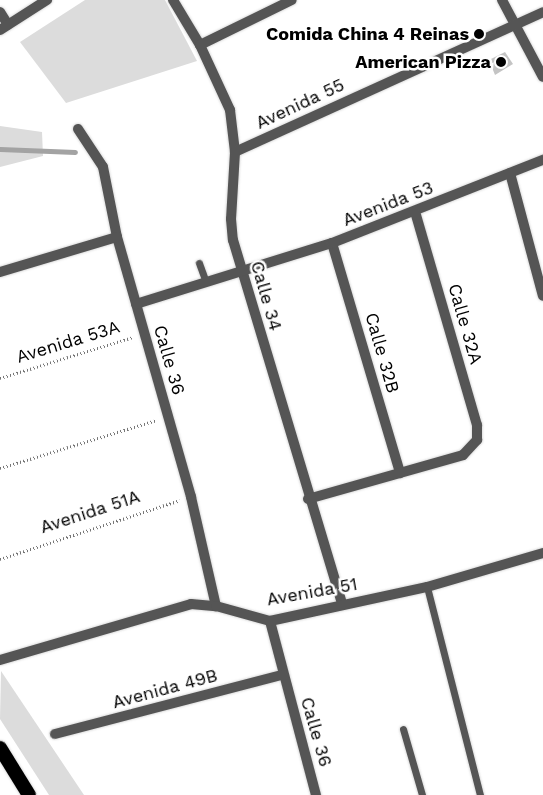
<!DOCTYPE html>
<style>
body{margin:0}
#map{position:relative;width:543px;height:795px;overflow:hidden;background:#fff;font-family:"Work Sans",sans-serif}
div>[style]{position:absolute}
[style*='--x']{left:calc(var(--x)*1px);top:calc(var(--y)*1px);width:calc(var(--w)*1px);rotate:calc(var(--a)*1deg)}
.green>*{inset:0;background:#dcdcdc}
.stream>*{height:5px;margin:-2.5px;padding:0 2.5px;transform-origin:2.5px;border-radius:2.5px;background:#a3a3a3}
.building>*{inset:0;background:#c4c4c4}
.path>*{height:3px;margin-top:-1.5px;transform-origin:0;background:repeating-linear-gradient(90deg,#777 0 1px,transparent 0 3.5px)}
.roads{filter:drop-shadow(0 0 1px #dbdbdb) drop-shadow(0 0 1px #dbdbdb)}
.service>*{height:7px;margin:-3.5px;padding:0 3.5px;transform-origin:3.5px;border-radius:3.5px;background:#555}
.minor>*{height:10px;margin:-5px;padding:0 5px;transform-origin:5px;border-radius:5px;background:#555}
.tertiary>*{height:10px;margin:-5px;padding:0 5px;transform-origin:5px;border-radius:5px;background:#555}
.trunk>*{height:14px;margin:-7px;padding:0 7px;transform-origin:7px;border-radius:7px;background:#000}
.dots>*{width:14px;height:14px;translate:-50% -50%;box-sizing:border-box;border:2px solid #fff;border-radius:50%}
span{translate:-50% -50%;white-space:nowrap;text-align:center;line-height:1.15;-webkit-text-stroke:5px #fff;paint-order:stroke}
.poi-label{font-size:18px;color:#000;font-weight:700}
.right{translate:-100% -50%;text-align:right}
.street-label{font-size:18px;color:#000}
</style>
<div id="map">
<div class="green">
<i style="clip-path:polygon(85px 0,165px 0,197px 61px,66px 103px,20px 42px)"></i>
<i style="clip-path:polygon(0 126px,42px 132px,43px 156px,0 167px)"></i>
<i style="clip-path:polygon(1px 671px,84px 795px,49px 795px,0 719px)"></i>
</div>
<div class="stream">
<i style="--x:0;--y:149;--w:75;--a:2.3"></i>
</div>
<div class="building">
<i style="clip-path:polygon(505px 52px,513px 64px,495px 75px,489px 60px)"></i>
</div>
<div class="path">
<i style="--x:0;--y:378;--w:139;--a:-17.1"></i>
<i style="--x:0;--y:468;--w:164;--a:-17"></i>
<i style="--x:0;--y:559;--w:189;--a:-18.1"></i>
</div>
<div class="roads">
<div class="service">
<i style="--x:199;--y:263;--w:20;--a:70"></i>
<i style="--x:427;--y:587;--w:215;--a:75.7"></i>
<i style="--x:403;--y:729;--w:69;--a:73.9"></i>
</div>
<div class="minor">
<i style="--x:173;--y:0;--w:52;--a:59"></i>
<i style="--x:200;--y:45;--w:72;--a:65.2"></i>
<i style="--x:230;--y:110;--w:42;--a:83.2"></i>
<i style="--x:235;--y:152;--w:67;--a:93.4"></i>
<i style="--x:231;--y:219;--w:21;--a:85"></i>
<i style="--x:233;--y:240;--w:380;--a:73.3"></i>
<i style="--x:502;--y:0;--w:87;--a:62"></i>
<i style="--x:0;--y:12;--w:15;--a:58"></i>
<i style="--x:0;--y:30;--w:56;--a:-32.6"></i>
<i style="--x:200;--y:45;--w:102;--a:-26.1"></i>
<i style="--x:78;--y:129;--w:45;--a:56.7"></i>
<i style="--x:103;--y:167;--w:71;--a:78.7"></i>
<i style="--x:117;--y:237;--w:270;--a:74.1"></i>
<i style="--x:191;--y:497;--w:112;--a:77.1"></i>
<i style="--x:235;--y:152;--w:338;--a:-24.4"></i>
<i style="--x:510;--y:173;--w:127;--a:75"></i>
<i style="--x:332;--y:243;--w:240;--a:73.5"></i>
<i style="--x:0;--y:272;--w:122;--a:-16.7"></i>
<i style="--x:136;--y:304;--w:205;--a:-17.3"></i>
<i style="--x:332;--y:243;--w:227;--a:-21.5"></i>
<i style="--x:308;--y:499;--w:161;--a:-15.8"></i>
<i style="--x:463;--y:455;--w:21;--a:-47"></i>
<i style="--x:477;--y:440;--w:15;--a:-90"></i>
<i style="--x:477;--y:425;--w:222;--a:-106.2"></i>
<i style="--x:270;--y:621;--w:180;--a:75.2"></i>
<i style="--x:55;--y:734;--w:235;--a:-14.6"></i>
</div>
<div class="tertiary">
<i style="--x:0;--y:660;--w:199;--a:-16.3"></i>
<i style="--x:191;--y:604;--w:25;--a:5"></i>
<i style="--x:216;--y:606;--w:56;--a:15.5"></i>
<i style="--x:270;--y:621;--w:161;--a:-12.2"></i>
<i style="--x:427;--y:587;--w:121;--a:-16.3"></i>
</div>
<div class="trunk">
<i style="--x:0;--y:748;--w:55;--a:58.3"></i>
</div>
</div>
<div class="dots">
<i style="left:479px;top:34px;background:#000"></i>
<i style="left:501px;top:62px;background:#000"></i>
</div>
<div class="poi-label">
<span class="right" style="left:469px;top:34px">Comida China 4 Reinas</span>
<span class="right" style="left:491px;top:62px">American Pizza</span>
</div>
<div class="street-label">
<span style="left:300px;top:104px;rotate:-25deg">Avenida 55</span>
<span style="left:388px;top:204px;rotate:-21deg">Avenida 53</span>
<span style="left:266px;top:296px;rotate:74deg">Calle 34</span>
<span style="left:465px;top:324px;rotate:74deg">Calle 32A</span>
<span style="left:68px;top:342px;rotate:-17deg">Avenida 53A</span>
<span style="left:382px;top:353px;rotate:74deg">Calle 32B</span>
<span style="left:169px;top:360px;rotate:74deg">Calle 36</span>
<span style="left:90px;top:512px;rotate:-18deg">Avenida 51A</span>
<span style="left:312px;top:592px;rotate:-10deg">Avenida 51</span>
<span style="left:165px;top:689px;rotate:-15deg">Avenida 49B</span>
<span style="left:316px;top:732px;rotate:74deg">Calle 36</span>
</div>
</div>
